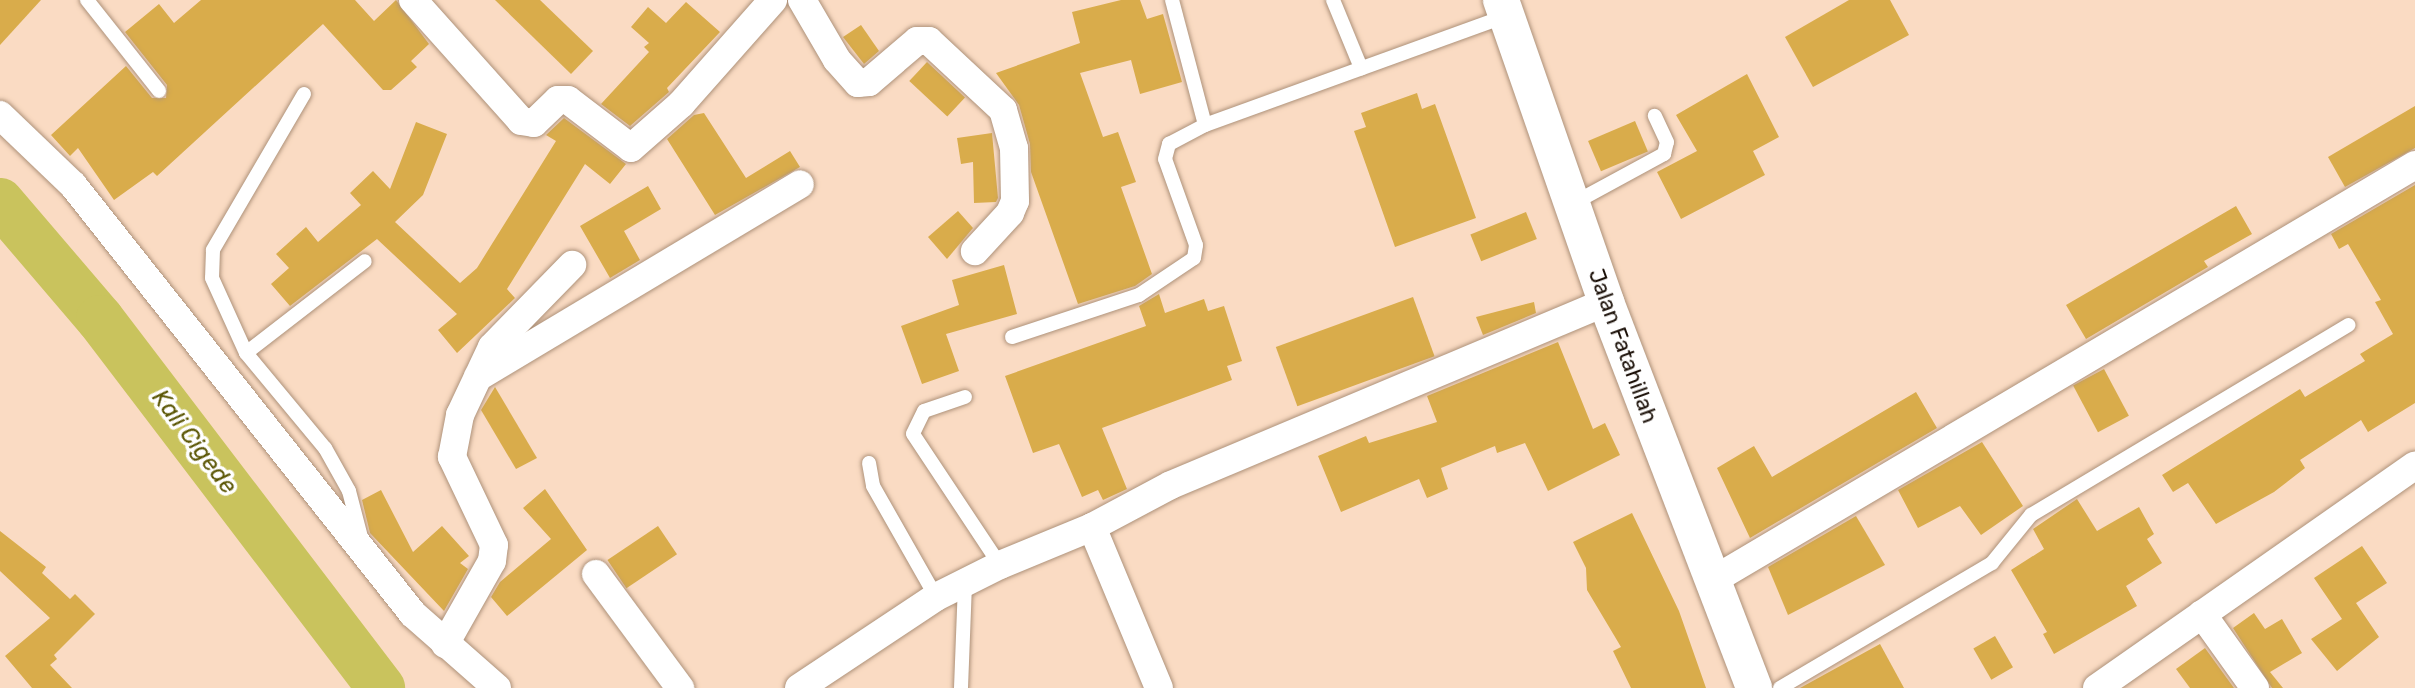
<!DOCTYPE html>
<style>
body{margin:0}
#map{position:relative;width:2415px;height:688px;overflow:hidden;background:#fadbc3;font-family:Rubik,sans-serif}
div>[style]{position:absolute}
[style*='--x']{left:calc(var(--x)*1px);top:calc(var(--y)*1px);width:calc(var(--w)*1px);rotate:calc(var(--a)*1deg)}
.river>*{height:48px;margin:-24px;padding:0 24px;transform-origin:24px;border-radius:24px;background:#c9c35d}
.building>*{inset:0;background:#d9ac4b;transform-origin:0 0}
.roads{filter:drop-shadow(0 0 2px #ae927a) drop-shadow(0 0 2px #ae927a)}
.service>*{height:14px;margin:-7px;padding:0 7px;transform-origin:7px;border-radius:7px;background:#fff}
.minor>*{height:28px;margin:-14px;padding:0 14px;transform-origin:14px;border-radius:14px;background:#fff}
.tertiary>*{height:36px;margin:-18px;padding:0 18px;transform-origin:18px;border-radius:18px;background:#fff}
span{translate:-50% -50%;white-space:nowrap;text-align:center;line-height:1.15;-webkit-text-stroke:7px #fff;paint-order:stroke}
.street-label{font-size:22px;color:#1b1008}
.water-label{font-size:24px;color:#5b5604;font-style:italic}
</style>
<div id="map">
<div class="river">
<i style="--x:0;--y:202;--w:154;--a:49.5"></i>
<i style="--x:100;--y:319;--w:464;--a:52.7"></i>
</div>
<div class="building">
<i style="clip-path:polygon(0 0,41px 0,0 45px)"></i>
<i style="clip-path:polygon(201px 0,355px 0,374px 21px,396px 0,429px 44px,411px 61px,417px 67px,391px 90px,383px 90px,323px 24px,157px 176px,153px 172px,114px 200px,78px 148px,70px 156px,51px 135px,126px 66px,152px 98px,166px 98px,167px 85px,125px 32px,159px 4px,174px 23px)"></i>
<i style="clip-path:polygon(495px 0,540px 0,593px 51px,571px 74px)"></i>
<i style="clip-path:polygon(1121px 0,1140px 0,1147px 19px,1163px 14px,1182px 82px,1140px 94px,1131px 60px,1080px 73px,1103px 137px,1118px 132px,1136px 182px,1121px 187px,1152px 274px,1135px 286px,1078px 304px,1031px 172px,1030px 144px,1019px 105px,996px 73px,1080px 43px,1072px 12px)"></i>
<i style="clip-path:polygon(1849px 0,1890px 0,1909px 35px,1813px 87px,1785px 37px)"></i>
<i style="clip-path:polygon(686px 2px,720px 32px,667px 88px,669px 92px,630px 126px,601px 104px,649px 52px,644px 47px,649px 43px,631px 27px,648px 7px,666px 23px)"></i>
<i style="clip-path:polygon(861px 25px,879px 51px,864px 64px,843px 37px)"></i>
<i style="left:927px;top:62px;width:52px;height:26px;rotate:43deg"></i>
<i style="clip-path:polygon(1747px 74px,1779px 137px,1753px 151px,1765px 175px,1681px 219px,1657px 172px,1697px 151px,1676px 115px)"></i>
<i style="clip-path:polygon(1417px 93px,1422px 109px,1435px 104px,1476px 218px,1395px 247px,1354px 131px,1366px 127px,1361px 113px)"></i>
<i style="clip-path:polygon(2415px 106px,2415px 148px,2345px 187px,2328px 157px)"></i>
<i style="clip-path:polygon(704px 113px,746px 178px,790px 151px,800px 167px,715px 215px,667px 139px,694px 115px)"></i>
<i style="clip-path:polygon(564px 118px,626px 164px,610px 184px,585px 164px,507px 289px,515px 298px,457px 353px,438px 330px,457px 314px,377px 239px,290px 306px,271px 284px,289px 268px,276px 254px,306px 227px,318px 242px,361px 205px,350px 193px,373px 171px,390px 189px,416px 122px,447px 134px,423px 195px,395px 222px,460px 283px,477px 268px,556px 141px,546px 135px)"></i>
<i style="left:1635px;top:121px;width:33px;height:51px;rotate:67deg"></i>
<i style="clip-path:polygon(992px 133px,998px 198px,996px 202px,974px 203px,973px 162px,961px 164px,957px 138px)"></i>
<i style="clip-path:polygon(2415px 185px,2415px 403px,2368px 432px,2361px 420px,2300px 460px,2305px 468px,2274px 492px,2216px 524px,2188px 483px,2173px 492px,2162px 475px,2300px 389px,2305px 397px,2365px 361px,2360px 354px,2393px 334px,2375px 302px,2381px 300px,2348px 244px,2339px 249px,2331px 234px)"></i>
<i style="clip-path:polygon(648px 186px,661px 209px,624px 231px,640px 260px,610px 278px,580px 226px)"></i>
<i style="clip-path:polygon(2236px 206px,2252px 234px,2204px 261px,2208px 267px,2086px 339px,2066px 305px)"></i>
<i style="clip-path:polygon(958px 211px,973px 228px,947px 259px,928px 237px)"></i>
<i style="left:1526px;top:212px;width:29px;height:60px;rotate:68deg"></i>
<i style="clip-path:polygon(1004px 265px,1017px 314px,946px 334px,959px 371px,922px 384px,901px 326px,959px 305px,952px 280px)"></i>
<i style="clip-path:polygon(1159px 294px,1165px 313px,1204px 299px,1208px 311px,1224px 306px,1242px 361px,1227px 366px,1232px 380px,1102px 428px,1127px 489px,1103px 500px,1098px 490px,1082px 497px,1059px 444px,1033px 453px,1005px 376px,1146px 326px,1139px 306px)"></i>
<i style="left:1413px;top:297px;width:63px;height:146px;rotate:70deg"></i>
<i style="clip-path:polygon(1534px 302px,1536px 313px,1483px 335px,1476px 317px)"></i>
<i style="clip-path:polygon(1558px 342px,1593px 429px,1605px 423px,1620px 455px,1548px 491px,1525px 443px,1497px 453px,1495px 446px,1441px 468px,1448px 489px,1427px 498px,1419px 479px,1341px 512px,1318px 456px,1366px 436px,1369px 443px,1437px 422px,1427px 396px)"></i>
<i style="left:2104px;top:369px;width:53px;height:35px;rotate:62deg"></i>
<i style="clip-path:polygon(495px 387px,537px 458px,516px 469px,481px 410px)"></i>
<i style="clip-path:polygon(1916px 392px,1937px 428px,1750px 538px,1717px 468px,1754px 446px,1772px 477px)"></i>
<i style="clip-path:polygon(1982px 442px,2023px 506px,1981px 535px,1960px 506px,1918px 528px,1898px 490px)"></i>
<i style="clip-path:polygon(545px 489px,587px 550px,507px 616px,491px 597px,500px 582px,551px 539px,523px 508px)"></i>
<i style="clip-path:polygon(381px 490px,413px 552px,442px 526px,469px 556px,460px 563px,468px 569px,444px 611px,370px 533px,362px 500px)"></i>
<i style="clip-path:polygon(2077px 499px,2097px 531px,2139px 507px,2154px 534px,2147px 539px,2162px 563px,2126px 586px,2137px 606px,2054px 654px,2043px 634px,2047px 632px,2011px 570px,2044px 549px,2033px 529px)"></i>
<i style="clip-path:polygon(1632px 513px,1679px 611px,1706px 688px,1631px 688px,1613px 651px,1621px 647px,1587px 590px,1586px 568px,1573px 542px)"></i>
<i style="clip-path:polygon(1856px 516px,1885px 565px,1788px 615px,1768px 567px)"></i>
<i style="left:658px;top:526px;width:34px;height:61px;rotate:56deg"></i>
<i style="clip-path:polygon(0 531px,46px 567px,42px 573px,70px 599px,75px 594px,95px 614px,54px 655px,57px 659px,50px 665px,72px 688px,32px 688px,5px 656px,50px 618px,0 571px)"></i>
<i style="clip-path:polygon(2362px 546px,2387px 583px,2356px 603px,2379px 637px,2337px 671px,2311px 639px,2342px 619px,2314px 578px)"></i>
<i style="clip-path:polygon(2254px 613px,2265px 629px,2282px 619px,2302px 653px,2270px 672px,2283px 688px,2272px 688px,2233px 628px)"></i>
<i style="left:1995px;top:636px;width:36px;height:25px;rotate:60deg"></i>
<i style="clip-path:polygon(1880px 644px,1904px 688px,1800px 688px)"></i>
<i style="clip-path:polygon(2205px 648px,2234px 688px,2190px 688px,2176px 669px)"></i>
</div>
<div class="roads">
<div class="service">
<i style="--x:87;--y:0;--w:116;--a:51.6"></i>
<i style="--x:1172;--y:0;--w:129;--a:75.2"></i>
<i style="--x:1333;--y:0;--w:74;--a:67.6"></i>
<i style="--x:304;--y:94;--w:181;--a:120.3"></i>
<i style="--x:213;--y:250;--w:28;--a:92"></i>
<i style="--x:212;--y:278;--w:82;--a:65.6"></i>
<i style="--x:246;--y:353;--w:124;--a:50.3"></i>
<i style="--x:325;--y:448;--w:49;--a:60.8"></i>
<i style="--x:349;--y:491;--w:48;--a:75.4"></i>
<i style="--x:1572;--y:204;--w:105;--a:-28.5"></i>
<i style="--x:1664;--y:154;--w:12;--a:-76"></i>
<i style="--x:1667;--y:142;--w:29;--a:-115"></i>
<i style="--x:1012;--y:337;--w:134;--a:-18.3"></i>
<i style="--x:1139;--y:295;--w:66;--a:-33.9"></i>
<i style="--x:1194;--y:258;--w:13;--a:-81"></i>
<i style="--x:1196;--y:245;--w:91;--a:-109.8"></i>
<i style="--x:1165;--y:159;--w:16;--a:-75"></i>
<i style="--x:1169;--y:144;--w:41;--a:-27.8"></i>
<i style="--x:1205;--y:125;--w:320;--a:-19.9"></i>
<i style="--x:246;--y:353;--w:150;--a:-37.7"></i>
<i style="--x:965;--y:397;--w:43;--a:161.1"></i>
<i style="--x:924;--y:411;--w:25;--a:116"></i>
<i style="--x:913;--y:434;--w:157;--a:56.4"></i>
<i style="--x:869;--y:463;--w:23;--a:80"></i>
<i style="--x:873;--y:486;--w:128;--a:60.4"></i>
<i style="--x:961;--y:688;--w:104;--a:-87.8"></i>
<i style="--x:1780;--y:688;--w:246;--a:-30.5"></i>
<i style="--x:1992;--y:563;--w:62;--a:-50.9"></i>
<i style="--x:2031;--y:515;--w:370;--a:-30.9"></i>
</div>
<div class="minor">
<i style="--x:413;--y:0;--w:162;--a:48.2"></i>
<i style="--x:521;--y:121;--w:13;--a:9"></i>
<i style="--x:534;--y:123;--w:33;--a:-44"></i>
<i style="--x:558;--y:100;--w:10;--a:0"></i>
<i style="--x:568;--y:100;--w:79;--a:37.3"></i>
<i style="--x:631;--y:148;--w:67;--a:-41.3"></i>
<i style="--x:681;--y:104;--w:139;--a:-48.5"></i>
<i style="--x:802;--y:0;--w:69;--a:59.7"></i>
<i style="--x:837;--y:60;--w:31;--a:48"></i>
<i style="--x:858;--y:83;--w:11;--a:-5"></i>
<i style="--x:869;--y:82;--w:63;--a:-40.5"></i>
<i style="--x:917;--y:41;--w:12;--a:0"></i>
<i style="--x:929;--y:41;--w:101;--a:43"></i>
<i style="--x:1003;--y:110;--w:40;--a:74"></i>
<i style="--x:1014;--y:148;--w:53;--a:88.9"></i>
<i style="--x:1015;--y:201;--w:13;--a:113"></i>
<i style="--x:1010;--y:213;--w:52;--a:132.6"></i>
<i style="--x:0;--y:115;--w:101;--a:43.8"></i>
<i style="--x:73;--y:185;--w:547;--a:51.6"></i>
<i style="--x:413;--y:614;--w:112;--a:41.4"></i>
<i style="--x:478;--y:377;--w:375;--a:-30.9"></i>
<i style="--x:1092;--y:527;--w:174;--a:67.4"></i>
<i style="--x:596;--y:574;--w:142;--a:53.6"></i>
<i style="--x:1710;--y:582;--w:819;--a:-30.6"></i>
<i style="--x:2202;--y:614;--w:91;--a:54.4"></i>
<i style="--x:445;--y:644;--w:95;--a:-60.5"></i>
<i style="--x:492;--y:561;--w:16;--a:-83"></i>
<i style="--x:494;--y:545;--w:98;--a:-115.5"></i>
<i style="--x:452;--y:457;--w:43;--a:-79.2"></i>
<i style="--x:460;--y:415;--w:75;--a:-64.8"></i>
<i style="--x:492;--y:347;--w:115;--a:-45.7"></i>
<i style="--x:799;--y:688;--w:164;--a:-33.6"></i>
<i style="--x:936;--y:597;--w:72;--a:-26.6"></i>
<i style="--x:1000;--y:565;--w:100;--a:-22.4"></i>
<i style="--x:1092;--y:527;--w:89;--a:-28"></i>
<i style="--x:1171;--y:485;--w:472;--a:-22.8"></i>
<i style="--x:2097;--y:688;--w:388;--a:-35"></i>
</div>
<div class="tertiary">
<i style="--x:1501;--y:0;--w:320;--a:70.8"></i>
<i style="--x:1606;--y:302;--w:413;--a:69"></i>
</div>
</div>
<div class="street-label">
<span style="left:1623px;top:346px;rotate:70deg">Jalan Fatahillah</span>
</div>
<div class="water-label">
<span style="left:194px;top:442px;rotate:53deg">Kali Cigede</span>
</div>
</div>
